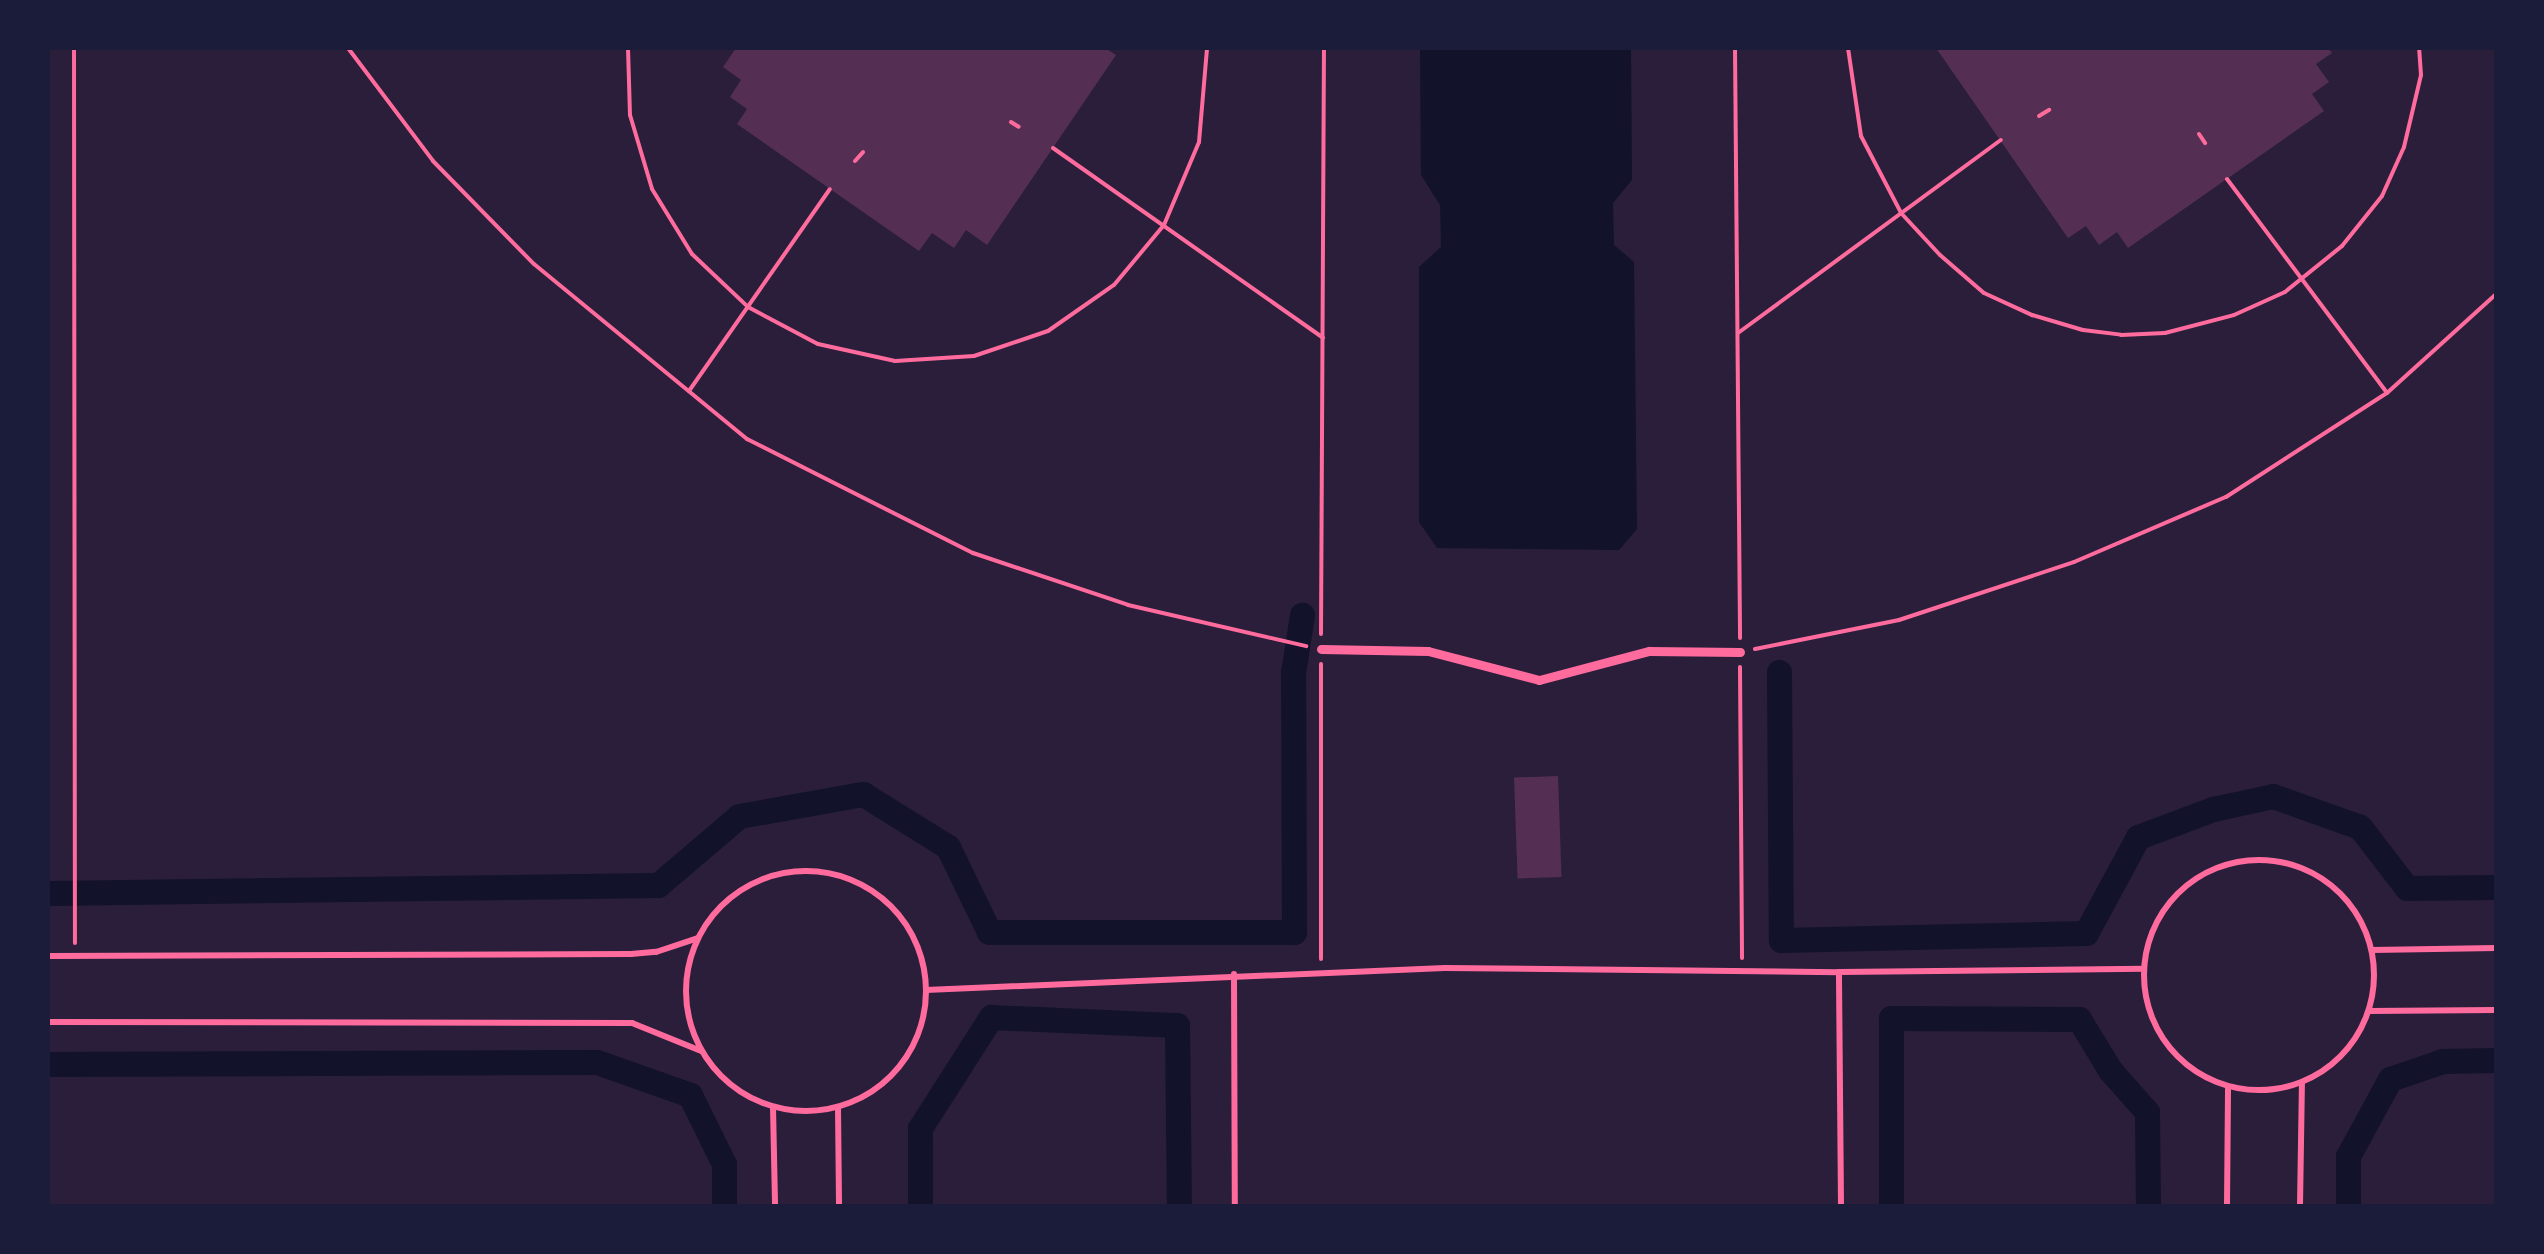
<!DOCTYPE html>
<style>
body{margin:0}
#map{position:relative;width:2544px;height:1254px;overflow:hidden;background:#1b1b3a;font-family:"PT Sans Narrow",sans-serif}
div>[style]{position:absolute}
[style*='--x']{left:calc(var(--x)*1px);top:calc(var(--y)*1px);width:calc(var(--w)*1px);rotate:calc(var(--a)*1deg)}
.green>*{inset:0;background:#2a1e3b;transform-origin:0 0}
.water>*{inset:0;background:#12122b}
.canal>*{height:25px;margin:-12.5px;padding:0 12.5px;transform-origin:12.5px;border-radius:12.5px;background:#12122b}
.building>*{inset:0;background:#542f53;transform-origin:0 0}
.path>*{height:4px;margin:-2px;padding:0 2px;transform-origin:2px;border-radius:2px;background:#ff6b9d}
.service>*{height:6px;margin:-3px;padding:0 3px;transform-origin:3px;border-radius:3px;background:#ff6b9d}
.service>.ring{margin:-3px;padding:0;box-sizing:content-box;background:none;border:6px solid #ff6b9d;border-radius:50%}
.pedestrian>*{height:9px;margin:-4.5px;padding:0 4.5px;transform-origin:4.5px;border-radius:4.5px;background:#ff6b9d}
span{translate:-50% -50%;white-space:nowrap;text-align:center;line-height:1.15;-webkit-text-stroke:10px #1b1b3a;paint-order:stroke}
.frame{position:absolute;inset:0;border:50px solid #1b1b3a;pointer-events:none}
</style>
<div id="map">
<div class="green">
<i style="left:48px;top:48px;width:2448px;height:1158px"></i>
</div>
<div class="water">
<i style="clip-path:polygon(1420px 48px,1631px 48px,1632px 180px,1613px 203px,1614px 245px,1634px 262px,1637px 529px,1619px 550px,1437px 548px,1419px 522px,1419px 267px,1441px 247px,1440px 205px,1421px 175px)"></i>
</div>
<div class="canal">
<i style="--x:1779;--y:672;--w:268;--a:89.6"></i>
<i style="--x:1781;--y:940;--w:305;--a:-1.3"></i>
<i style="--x:2086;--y:933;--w:109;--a:-61.6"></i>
<i style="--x:2138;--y:837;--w:80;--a:-20.5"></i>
<i style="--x:2213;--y:809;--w:61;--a:-12.2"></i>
<i style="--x:2273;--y:796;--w:92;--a:19.6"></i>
<i style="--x:2360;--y:827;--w:77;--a:52.4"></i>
<i style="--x:2407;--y:888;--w:89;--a:-0.6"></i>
<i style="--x:48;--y:893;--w:610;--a:-0.75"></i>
<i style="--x:658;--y:885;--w:106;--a:-40.4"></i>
<i style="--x:739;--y:816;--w:126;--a:-10.1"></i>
<i style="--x:863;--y:794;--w:100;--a:31.9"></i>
<i style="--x:948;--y:847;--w:94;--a:64.2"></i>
<i style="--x:989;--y:932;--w:305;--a:0"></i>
<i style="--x:1294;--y:932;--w:259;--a:-90.2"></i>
<i style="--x:1293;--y:673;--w:59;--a:-81.2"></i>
<i style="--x:48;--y:1064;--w:549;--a:-0.21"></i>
<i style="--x:597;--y:1062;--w:99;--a:19.5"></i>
<i style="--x:690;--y:1095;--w:77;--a:63.8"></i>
<i style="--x:724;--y:1164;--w:42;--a:90"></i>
<i style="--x:920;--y:1206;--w:78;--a:-90"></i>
<i style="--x:920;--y:1128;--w:132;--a:-57.4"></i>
<i style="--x:991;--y:1017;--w:186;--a:2.5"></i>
<i style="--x:1177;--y:1025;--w:181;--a:89.4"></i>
<i style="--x:1891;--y:1206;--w:188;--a:-90"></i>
<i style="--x:1891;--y:1018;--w:188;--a:0.3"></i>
<i style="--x:2079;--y:1019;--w:60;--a:58.7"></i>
<i style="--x:2110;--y:1070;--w:56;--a:48.6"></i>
<i style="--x:2147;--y:1112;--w:94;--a:89.4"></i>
<i style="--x:2348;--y:1206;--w:50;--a:-90"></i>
<i style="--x:2348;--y:1156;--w:88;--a:-61.4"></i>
<i style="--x:2390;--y:1079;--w:56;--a:-18.8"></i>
<i style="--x:2443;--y:1061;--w:53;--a:-1.1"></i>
</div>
<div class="building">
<i style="clip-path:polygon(736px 48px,1105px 48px,1116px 55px,987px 245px,966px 230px,954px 248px,932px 233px,919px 251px,737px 124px,747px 109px,730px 97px,741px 80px,723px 67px)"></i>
<i style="clip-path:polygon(1936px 48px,2328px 48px,2332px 53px,2316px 64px,2329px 82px,2312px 94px,2324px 111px,2128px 248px,2117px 232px,2099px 245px,2086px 226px,2068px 238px)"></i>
<i style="left:1558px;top:776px;width:101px;height:44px;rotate:88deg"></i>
</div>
<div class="path">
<i style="--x:74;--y:48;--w:895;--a:89.94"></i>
<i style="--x:348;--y:48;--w:141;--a:53"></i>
<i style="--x:433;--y:161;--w:144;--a:45.6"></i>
<i style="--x:534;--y:264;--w:276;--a:39.4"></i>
<i style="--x:747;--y:439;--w:253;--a:26.8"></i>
<i style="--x:973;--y:553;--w:163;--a:18.5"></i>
<i style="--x:1128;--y:605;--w:183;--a:13"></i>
<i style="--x:628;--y:48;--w:67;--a:88.3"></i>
<i style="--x:630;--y:115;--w:77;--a:73.4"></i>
<i style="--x:652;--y:189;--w:76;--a:58.4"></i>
<i style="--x:692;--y:254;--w:77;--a:43.4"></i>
<i style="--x:748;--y:307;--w:79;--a:27.9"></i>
<i style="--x:818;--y:344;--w:79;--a:12.4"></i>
<i style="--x:895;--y:361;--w:79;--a:-3.6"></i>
<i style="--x:974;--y:356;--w:78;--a:-18.7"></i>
<i style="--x:1048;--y:331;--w:80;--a:-34.9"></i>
<i style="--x:1114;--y:285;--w:78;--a:-50.2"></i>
<i style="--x:1164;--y:225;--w:90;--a:-67.1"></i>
<i style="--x:1199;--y:142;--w:94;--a:-85.1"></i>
<i style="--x:1735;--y:48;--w:590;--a:89.51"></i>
<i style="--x:1848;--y:48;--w:89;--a:81.6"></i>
<i style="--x:1861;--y:136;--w:87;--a:62.5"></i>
<i style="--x:1901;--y:213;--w:57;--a:47.1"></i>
<i style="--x:1940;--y:255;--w:58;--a:40.8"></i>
<i style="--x:1984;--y:293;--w:53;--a:24.6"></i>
<i style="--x:2032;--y:315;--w:53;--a:16.4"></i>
<i style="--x:2083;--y:330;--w:38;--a:7"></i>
<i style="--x:2121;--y:335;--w:44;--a:-2.6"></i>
<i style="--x:2165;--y:333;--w:71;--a:-14.6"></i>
<i style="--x:2234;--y:315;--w:56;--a:-24.3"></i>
<i style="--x:2285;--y:292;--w:73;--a:-38.9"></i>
<i style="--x:2342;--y:246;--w:64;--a:-51.3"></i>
<i style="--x:2382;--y:196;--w:54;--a:-65.8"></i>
<i style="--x:2404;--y:147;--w:74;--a:-76.7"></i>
<i style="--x:2421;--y:75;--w:27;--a:-94"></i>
<i style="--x:2039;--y:116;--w:12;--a:-31"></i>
<i style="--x:1011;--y:122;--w:9;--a:32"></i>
<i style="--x:2199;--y:134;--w:11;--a:56"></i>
<i style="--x:1053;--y:148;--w:330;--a:35.1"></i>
<i style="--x:855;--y:161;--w:12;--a:-48"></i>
<i style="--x:2227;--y:179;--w:267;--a:53.2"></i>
<i style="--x:1738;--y:333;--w:326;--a:-36.3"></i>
<i style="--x:689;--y:391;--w:246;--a:-55.1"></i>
<i style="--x:1321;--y:634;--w:586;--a:-89.71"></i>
<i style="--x:1755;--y:649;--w:147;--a:-11.4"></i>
<i style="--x:1899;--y:620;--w:184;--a:-18.3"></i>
<i style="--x:2074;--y:562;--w:165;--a:-23.2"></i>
<i style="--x:2226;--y:497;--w:192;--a:-32.9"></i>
<i style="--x:2387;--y:393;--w:147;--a:-42.2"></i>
<i style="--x:1740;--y:667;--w:291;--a:89.6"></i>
<i style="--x:1321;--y:959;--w:295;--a:-90"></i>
</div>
<div class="service">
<i class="ring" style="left:2144px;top:860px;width:224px;height:224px"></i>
<i class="ring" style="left:686px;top:871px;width:234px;height:234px"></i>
<i style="--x:2372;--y:950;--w:124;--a:-0.9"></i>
<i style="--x:48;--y:956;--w:583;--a:-0.2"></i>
<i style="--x:631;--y:954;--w:25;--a:-5"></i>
<i style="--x:656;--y:952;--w:44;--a:-18.4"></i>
<i style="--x:1234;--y:974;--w:232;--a:89.8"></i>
<i style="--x:926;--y:990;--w:519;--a:-2.43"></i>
<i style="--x:1445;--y:968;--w:394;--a:0.6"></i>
<i style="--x:2369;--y:1011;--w:127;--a:-0.5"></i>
<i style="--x:48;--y:1022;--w:584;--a:0.1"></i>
<i style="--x:632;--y:1023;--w:74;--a:22.1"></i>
<i style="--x:773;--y:1107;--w:99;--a:88.8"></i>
<i style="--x:838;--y:1107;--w:99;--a:89.4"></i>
<i style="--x:1841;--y:1206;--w:234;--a:-90.5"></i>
<i style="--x:1839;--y:972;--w:305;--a:-0.6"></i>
<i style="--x:2227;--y:1206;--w:119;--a:-89.5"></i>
<i style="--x:2300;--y:1206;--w:123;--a:-89.1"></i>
</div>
<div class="pedestrian">
<i style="--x:1321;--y:649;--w:107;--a:1.1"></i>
<i style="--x:1428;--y:651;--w:115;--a:14.6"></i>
<i style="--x:1539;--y:680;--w:114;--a:-14.8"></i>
<i style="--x:1649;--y:651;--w:91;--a:0.6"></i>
</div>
<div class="frame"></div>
</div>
